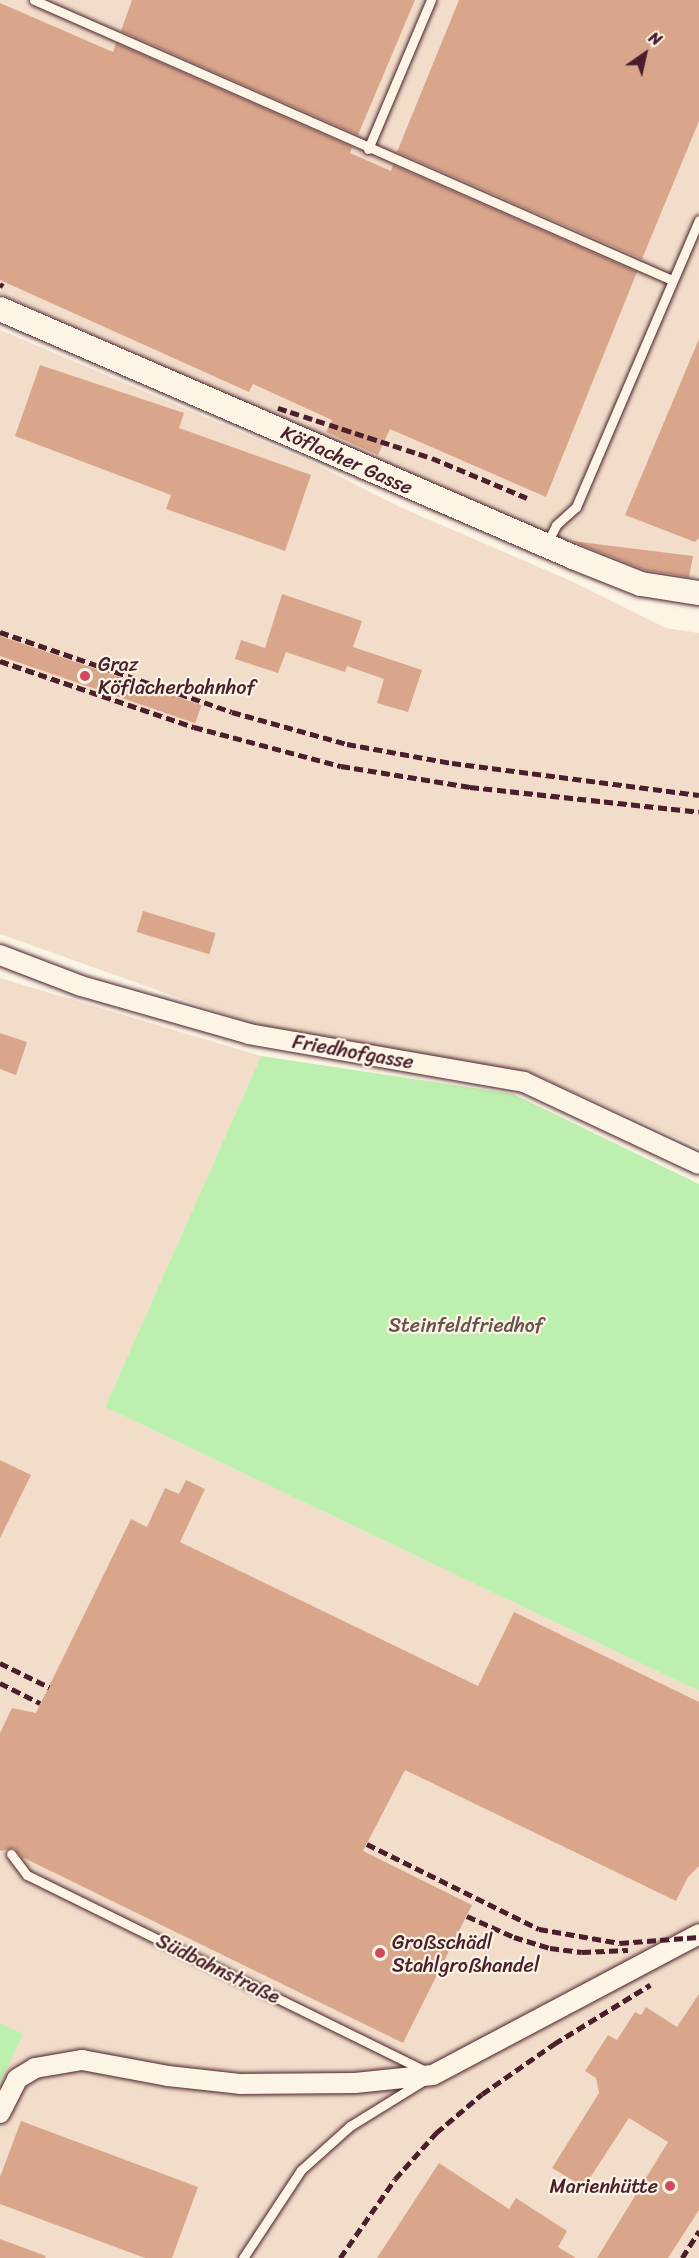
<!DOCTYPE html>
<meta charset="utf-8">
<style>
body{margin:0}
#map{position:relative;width:699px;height:2258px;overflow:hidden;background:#fcf5e5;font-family:Sriracha,sans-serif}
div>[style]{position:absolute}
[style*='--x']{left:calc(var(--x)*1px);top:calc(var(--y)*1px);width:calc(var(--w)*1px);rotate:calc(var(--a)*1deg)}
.built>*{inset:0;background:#f2ddca}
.green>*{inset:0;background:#bdefae}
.building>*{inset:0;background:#d9a68c;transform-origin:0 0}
.roads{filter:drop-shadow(0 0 2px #4a1f2b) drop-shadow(0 0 2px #4a1f2b)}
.service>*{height:9px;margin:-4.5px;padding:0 4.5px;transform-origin:4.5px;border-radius:4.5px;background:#fcf5e5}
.minor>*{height:20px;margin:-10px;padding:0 10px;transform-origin:10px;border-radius:10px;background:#fcf5e5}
.tertiary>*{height:24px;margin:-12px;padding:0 12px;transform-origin:12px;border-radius:12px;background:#fcf5e5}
.rail>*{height:4.5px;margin-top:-2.25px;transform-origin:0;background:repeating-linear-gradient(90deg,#4a1f2b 0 9px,transparent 0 13.5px)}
.dots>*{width:16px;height:16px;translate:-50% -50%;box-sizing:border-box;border:3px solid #fcf5e5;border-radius:50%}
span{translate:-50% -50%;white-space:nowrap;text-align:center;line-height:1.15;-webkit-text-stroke:4.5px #fcf5e5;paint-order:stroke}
.street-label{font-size:20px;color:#4a1f2b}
.poi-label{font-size:20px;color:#4a1f2b}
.left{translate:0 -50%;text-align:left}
.right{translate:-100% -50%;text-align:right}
.park-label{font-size:20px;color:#67534c}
.north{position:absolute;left:615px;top:24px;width:60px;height:60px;-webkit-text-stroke:4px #fcf5e5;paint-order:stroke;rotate:34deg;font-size:16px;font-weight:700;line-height:24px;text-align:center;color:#4a1f2b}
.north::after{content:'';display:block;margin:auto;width:21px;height:27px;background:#4a1f2b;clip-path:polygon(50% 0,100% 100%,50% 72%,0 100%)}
</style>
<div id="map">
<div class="built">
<i style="clip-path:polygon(0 0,699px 0,699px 576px,689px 579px,625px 570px,0 294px)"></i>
<i style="clip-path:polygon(0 330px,313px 463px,402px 508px,569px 580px,666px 628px,699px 633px,699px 1147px,530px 1073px,252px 1024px,0 934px)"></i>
<i style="clip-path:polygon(0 978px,261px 1056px,105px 1407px,699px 1691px,699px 2258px,0 2258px,0 2083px,22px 2035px,0 2023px)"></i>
</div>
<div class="green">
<i style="clip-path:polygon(261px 1056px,513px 1094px,699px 1184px,699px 1691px,105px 1407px)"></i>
<i style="clip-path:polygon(0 2023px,23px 2034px,0 2083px)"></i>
</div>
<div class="building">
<i style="clip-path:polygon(132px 0,415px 0,358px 135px,121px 31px)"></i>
<i style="clip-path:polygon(459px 0,699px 0,699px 121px,642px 259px,397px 152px)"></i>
<i style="clip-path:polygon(0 3px,113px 52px,116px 43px,352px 147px,350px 153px,391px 171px,393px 165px,637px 272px,546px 497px,390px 429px,378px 455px,326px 432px,332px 420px,253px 384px,249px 392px,0 280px)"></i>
<i style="clip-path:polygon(699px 339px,699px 538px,695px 542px,625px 515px)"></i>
<i style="clip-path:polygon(40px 365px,184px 413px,179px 428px,311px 475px,285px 551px,166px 509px,171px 495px,15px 436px)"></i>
<i style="clip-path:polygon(572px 541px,693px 556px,689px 577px,645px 570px)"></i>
<i style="clip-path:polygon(282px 594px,362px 621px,353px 647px,422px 670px,408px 712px,377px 703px,384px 679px,347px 666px,345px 672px,286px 652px,278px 673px,235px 659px,241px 640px,265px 648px)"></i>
<i style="left:0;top:636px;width:213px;height:19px;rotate:19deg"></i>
<i style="left:143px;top:911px;width:76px;height:22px;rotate:17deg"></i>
<i style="clip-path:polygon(0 1033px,27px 1042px,16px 1075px,0 1069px)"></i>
<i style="clip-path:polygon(0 1460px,31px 1475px,0 1538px)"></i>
<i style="clip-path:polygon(186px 1480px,205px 1489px,180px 1542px,478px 1686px,514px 1612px,699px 1702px,699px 1866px,688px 1877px,676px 1901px,405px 1770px,363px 1851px,472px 1905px,403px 2043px,22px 1857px,14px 1848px,0 1851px,0 1733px,12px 1708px,36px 1713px,131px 1519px,147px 1527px,165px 1488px,179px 1494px)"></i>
<i style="clip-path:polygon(699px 1994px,699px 2210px,668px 2258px,597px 2258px,668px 2142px,629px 2118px,584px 2187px,552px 2168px,599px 2093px,596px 2078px,585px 2071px,608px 2035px,617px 2040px,635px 2012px,641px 2015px,646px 2007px,677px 2027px)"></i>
<i style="clip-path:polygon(21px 2121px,198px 2187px,172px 2258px,145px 2258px,0 2204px,0 2177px)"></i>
<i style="clip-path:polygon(439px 2163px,509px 2209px,516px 2198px,567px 2231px,558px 2247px,576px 2258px,377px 2258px)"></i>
<i style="clip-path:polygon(0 2239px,46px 2256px,45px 2258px,0 2258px)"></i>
</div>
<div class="roads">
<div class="service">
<i style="--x:34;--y:0;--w:697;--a:23.7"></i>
<i style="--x:368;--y:149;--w:162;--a:-67.1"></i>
<i style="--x:547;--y:543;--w:20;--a:-63"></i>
<i style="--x:556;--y:525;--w:27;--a:-42"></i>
<i style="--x:576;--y:507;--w:312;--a:-66.8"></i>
<i style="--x:11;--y:1854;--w:26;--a:53"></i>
<i style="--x:27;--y:1875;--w:444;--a:26.2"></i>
<i style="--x:243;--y:2258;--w:105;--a:-56.6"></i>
<i style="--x:301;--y:2170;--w:66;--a:-41.9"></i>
<i style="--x:350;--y:2126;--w:86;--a:-31.7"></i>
</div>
<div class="minor">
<i style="--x:0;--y:955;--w:87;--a:20.9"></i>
<i style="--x:81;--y:986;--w:175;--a:15.9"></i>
<i style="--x:249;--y:1034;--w:279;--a:9.9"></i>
<i style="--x:524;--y:1082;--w:193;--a:25.1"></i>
<i style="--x:0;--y:2113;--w:38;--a:-63"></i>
<i style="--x:17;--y:2079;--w:21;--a:-31"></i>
<i style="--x:35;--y:2068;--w:48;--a:-9.7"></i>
<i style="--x:82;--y:2060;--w:87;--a:10.5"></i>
<i style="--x:168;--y:2076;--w:72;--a:6.3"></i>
<i style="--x:240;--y:2084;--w:115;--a:-0.5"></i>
<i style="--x:355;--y:2083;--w:78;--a:-5.9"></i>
<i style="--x:433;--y:2075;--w:301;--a:-27.9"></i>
</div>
<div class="tertiary">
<i style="--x:0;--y:309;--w:624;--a:23.4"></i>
<i style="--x:573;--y:557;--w:73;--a:21.7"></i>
<i style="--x:641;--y:584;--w:59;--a:8.8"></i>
</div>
</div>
<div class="rail">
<i style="--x:0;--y:284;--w:4;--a:34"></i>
<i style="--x:278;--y:408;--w:162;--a:18"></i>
<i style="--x:432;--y:458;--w:103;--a:22.8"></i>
<i style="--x:0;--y:632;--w:245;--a:19"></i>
<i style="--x:232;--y:712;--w:119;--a:15.5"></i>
<i style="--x:347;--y:744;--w:107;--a:10.3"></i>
<i style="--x:452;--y:763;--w:249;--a:7.4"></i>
<i style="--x:0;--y:661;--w:205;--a:18.8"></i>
<i style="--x:194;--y:727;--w:152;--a:14.9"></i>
<i style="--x:341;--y:766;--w:131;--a:9.2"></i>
<i style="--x:470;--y:787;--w:230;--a:6.2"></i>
<i style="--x:0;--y:1663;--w:55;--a:26.1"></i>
<i style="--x:0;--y:1683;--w:45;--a:26.6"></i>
<i style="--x:367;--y:1844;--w:192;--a:26.3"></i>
<i style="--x:539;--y:1929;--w:82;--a:9.8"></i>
<i style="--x:620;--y:1943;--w:79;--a:-4.3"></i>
<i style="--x:467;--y:1916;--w:51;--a:24.1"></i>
<i style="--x:514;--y:1937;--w:38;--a:17"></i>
<i style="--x:550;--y:1948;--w:32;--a:7"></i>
<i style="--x:582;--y:1952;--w:46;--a:-2.5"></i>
<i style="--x:340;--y:2258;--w:96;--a:-55.2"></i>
<i style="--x:395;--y:2179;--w:62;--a:-48.3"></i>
<i style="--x:436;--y:2133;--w:60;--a:-40.3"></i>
<i style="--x:482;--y:2094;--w:88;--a:-34.8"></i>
<i style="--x:554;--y:2044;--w:113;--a:-31.6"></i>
<i style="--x:682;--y:2258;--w:32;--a:-58"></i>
</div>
<div class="dots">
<i style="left:85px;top:676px;background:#d1495b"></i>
<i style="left:380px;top:1953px;background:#d1495b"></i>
<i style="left:670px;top:2186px;background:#d1495b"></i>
</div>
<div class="street-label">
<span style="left:347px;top:460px;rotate:24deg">Köflacher Gasse</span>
<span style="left:353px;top:1052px;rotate:10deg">Friedhofgasse</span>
<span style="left:218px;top:1969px;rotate:26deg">Südbahnstraße</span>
</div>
<div class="poi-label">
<span class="left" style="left:98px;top:676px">Graz<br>Köflacherbahnhof</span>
<span class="left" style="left:392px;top:1954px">Großschädl<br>Stahlgroßhandel</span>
<span class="right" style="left:658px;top:2186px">Marienhütte</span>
</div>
<div class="park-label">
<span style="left:466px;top:1325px">Steinfeldfriedhof</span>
</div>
<div class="north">N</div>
</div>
